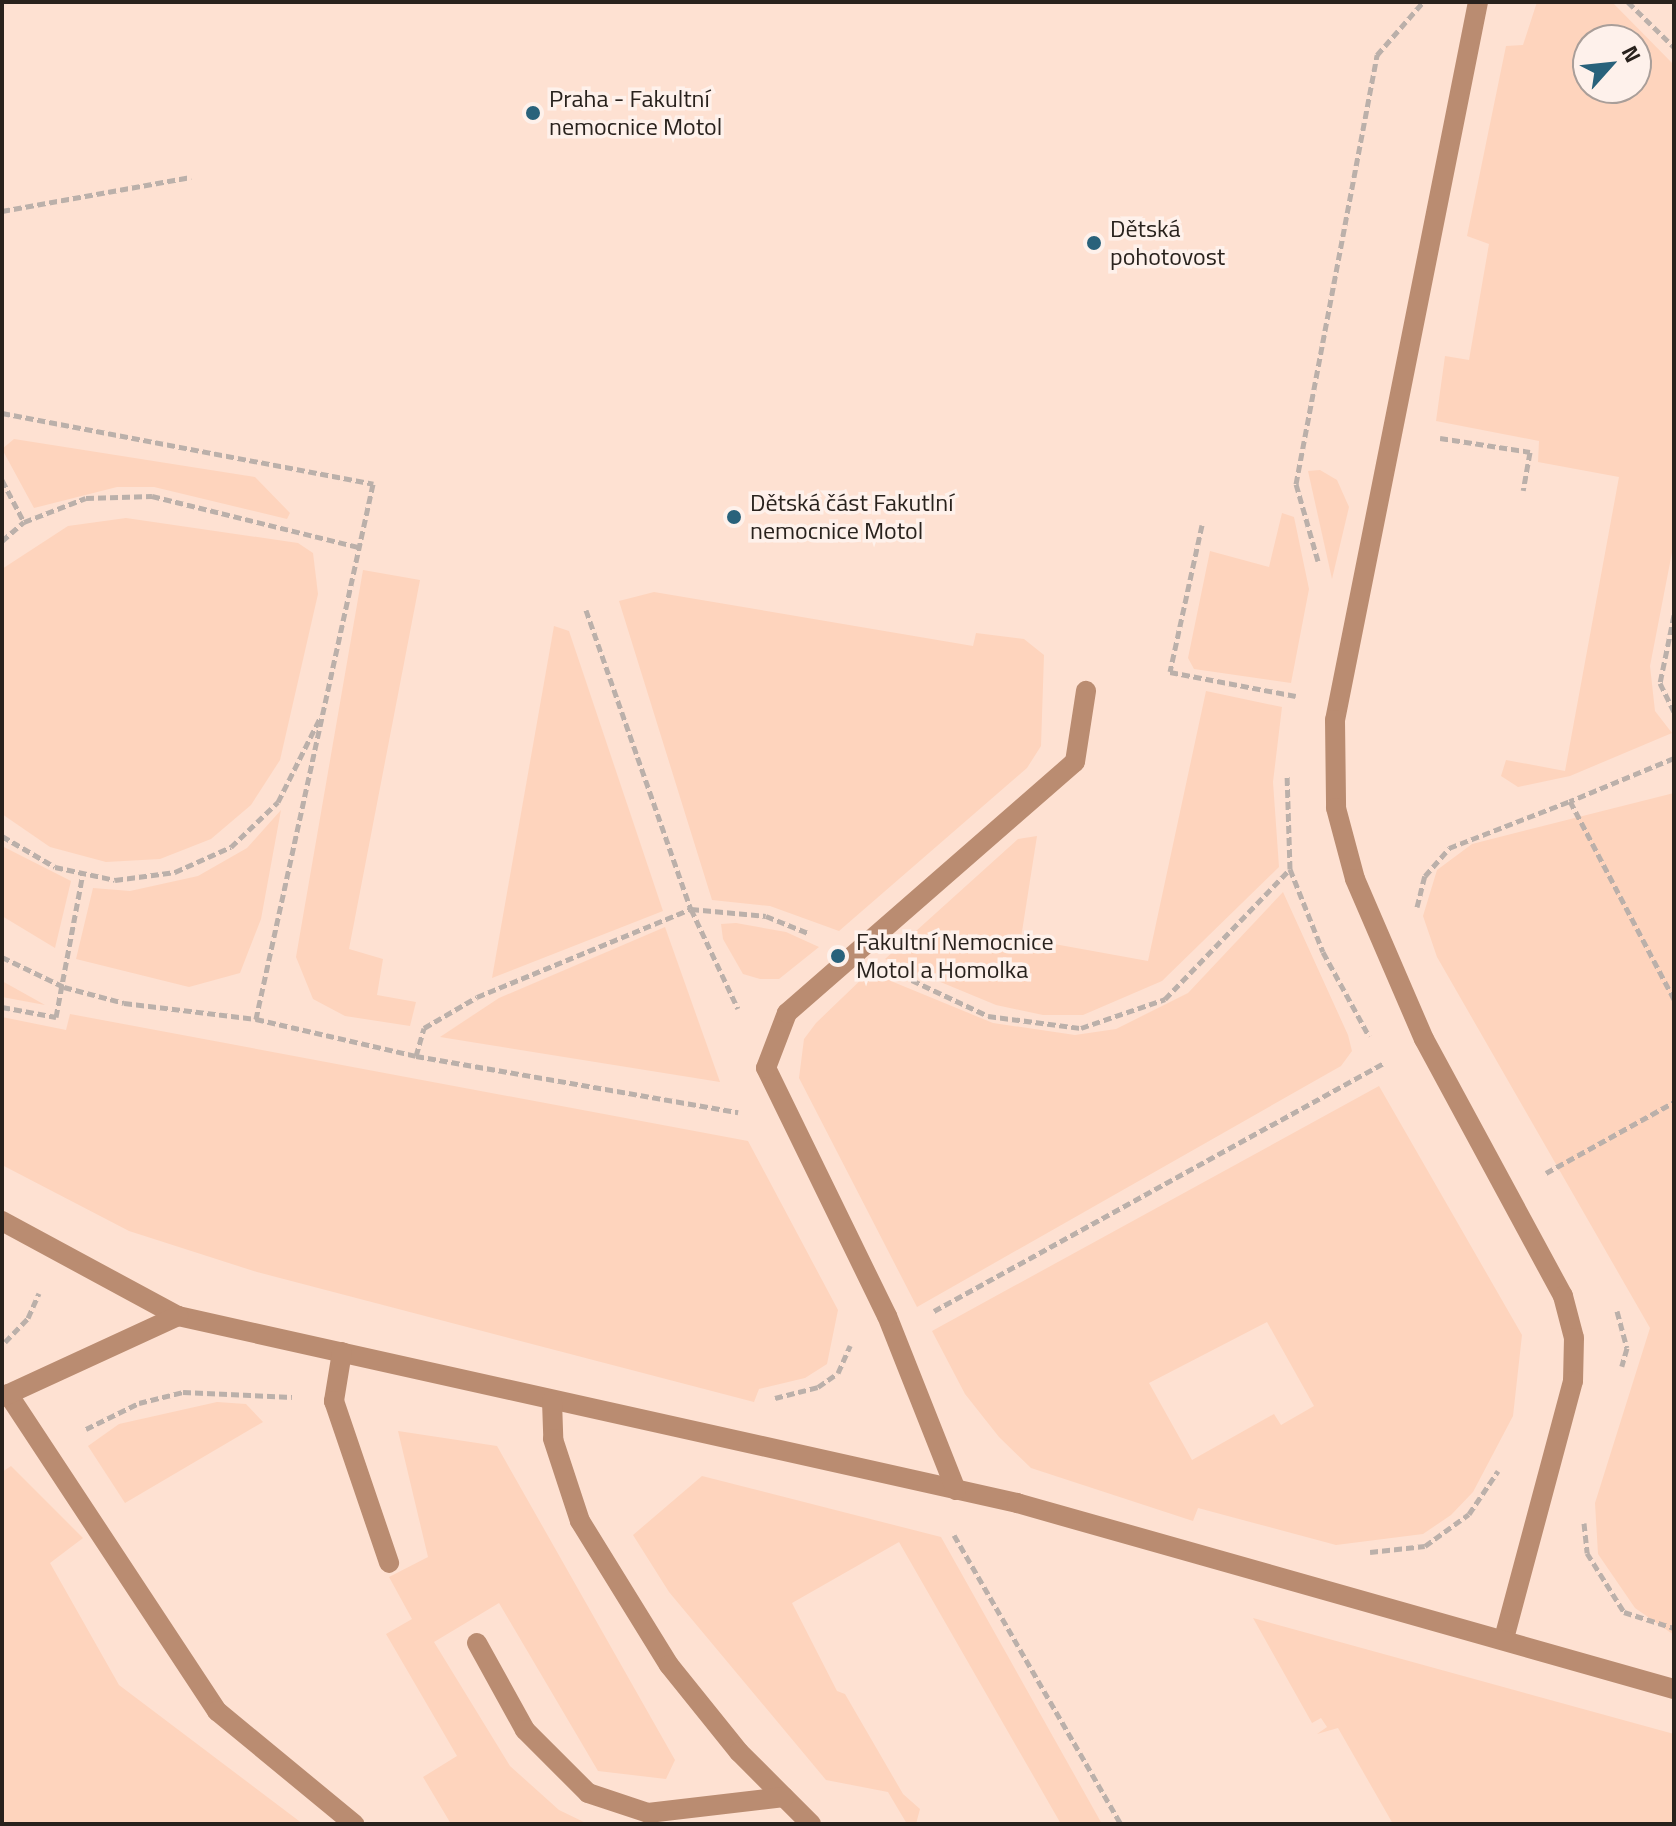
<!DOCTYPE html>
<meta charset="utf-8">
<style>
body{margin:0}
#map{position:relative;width:1676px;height:1826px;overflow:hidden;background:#fef1eb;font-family:"Titillium Web",sans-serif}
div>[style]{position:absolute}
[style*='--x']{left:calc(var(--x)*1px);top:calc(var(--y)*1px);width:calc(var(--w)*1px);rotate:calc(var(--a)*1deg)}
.built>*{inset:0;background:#fee1d2}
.green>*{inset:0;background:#fed4bd}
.path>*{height:5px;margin-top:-2.5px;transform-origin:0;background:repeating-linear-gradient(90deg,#bbb0aa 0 8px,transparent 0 12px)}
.service>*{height:20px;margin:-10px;padding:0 10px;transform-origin:10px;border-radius:10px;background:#ba8c71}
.dots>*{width:22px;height:22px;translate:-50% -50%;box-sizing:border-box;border:4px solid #fef1eb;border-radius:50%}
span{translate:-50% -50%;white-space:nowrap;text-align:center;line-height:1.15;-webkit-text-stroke:7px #fef1eb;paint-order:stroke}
.poi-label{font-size:24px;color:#29221d}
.left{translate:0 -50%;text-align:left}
.frame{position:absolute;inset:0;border:4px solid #29221d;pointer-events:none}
.north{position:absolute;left:1572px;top:24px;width:80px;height:80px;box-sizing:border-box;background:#fef1eb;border:2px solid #a99e99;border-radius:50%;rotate:63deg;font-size:22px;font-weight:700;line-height:32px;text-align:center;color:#29221d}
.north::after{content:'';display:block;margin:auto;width:28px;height:36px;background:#29627b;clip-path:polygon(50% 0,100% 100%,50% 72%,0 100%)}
</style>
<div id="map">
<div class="built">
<i style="clip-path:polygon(evenodd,2px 2px,1674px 2px,1674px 1824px,2px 1824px,2px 2px,1588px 40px,1636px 40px,1636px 88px,1588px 88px,1588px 40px)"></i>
</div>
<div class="green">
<i style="clip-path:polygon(evenodd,1537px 2px,1612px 2px,1674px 65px,1674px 542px,1650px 666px,1655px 711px,1672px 733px,1570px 776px,1518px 787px,1501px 776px,1506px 760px,1565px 771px,1619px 477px,1538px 462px,1539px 441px,1436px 421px,1445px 356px,1469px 360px,1489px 244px,1467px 236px,1506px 46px,1523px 45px,1537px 2px,1588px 40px,1636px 40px,1636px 88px,1588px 88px,1588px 40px)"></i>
<i style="clip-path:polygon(14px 439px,255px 477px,290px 513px,287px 519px,154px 487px,117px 487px,34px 508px,2px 449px)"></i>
<i style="clip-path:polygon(1320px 470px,1337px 480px,1349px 507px,1332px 579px,1308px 471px)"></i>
<i style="clip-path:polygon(1282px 513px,1294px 517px,1309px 589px,1291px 683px,1194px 669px,1188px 658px,1210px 551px,1269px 567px)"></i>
<i style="clip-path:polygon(126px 518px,298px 543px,313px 553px,318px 594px,280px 760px,251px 805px,211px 839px,160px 859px,106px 862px,50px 847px,2px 814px,2px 569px,68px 526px)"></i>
<i style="clip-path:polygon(363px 570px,420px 580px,349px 949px,383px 959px,377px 995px,416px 1002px,410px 1026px,345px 1016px,313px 999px,296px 957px)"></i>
<i style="clip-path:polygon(654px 592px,973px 646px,976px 633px,1024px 639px,1044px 655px,1041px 746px,1027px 768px,839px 931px,770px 906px,712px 900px,619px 601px)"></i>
<i style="clip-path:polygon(554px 626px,569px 631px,663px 911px,492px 978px)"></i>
<i style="clip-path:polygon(1206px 691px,1282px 707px,1273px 782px,1279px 867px,1162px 981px,1083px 1015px,1043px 1015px,996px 1005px,885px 959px,1018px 839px,1037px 836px,1021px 938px,1148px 961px)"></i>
<i style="clip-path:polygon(1674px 793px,1674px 1635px,1635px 1608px,1598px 1554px,1595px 1503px,1650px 1328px,1437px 957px,1423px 916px,1437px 870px,1472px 844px)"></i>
<i style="clip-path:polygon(281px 810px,261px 919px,240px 973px,189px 987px,76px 959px,93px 888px,130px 891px,198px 876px,247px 848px)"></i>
<i style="clip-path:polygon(2px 846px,71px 881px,55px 948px,2px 916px)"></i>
<i style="clip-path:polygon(1283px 892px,1348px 1035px,1352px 1051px,1341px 1066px,917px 1307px,799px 1078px,804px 1039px,816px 1023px,869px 972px,993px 1023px,1075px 1035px,1116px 1029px,1188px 993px)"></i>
<i style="clip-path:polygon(736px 923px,786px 932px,819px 947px,779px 979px,760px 979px,743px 974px,723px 939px,721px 924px)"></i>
<i style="clip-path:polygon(665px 927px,720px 1082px,440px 1037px,499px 998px)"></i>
<i style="clip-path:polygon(2px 981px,45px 1005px,2px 997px)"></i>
<i style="clip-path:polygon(70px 1014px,748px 1141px,838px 1310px,827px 1364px,805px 1378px,759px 1389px,754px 1402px,257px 1272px,129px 1231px,2px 1165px,2px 1017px,66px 1030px)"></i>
<i style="clip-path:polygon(evenodd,1379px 1086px,1522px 1335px,1513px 1416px,1473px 1492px,1451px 1515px,1423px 1534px,1336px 1545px,1198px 1508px,1193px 1521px,1031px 1468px,999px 1437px,965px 1394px,932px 1331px,1379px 1086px,1267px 1322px,1314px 1406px,1281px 1425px,1274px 1414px,1192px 1460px,1149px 1383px,1267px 1322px)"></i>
<i style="clip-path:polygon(217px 1402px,246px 1404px,263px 1422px,125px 1503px,88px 1446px,119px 1424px)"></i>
<i style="clip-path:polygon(398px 1431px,497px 1446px,675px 1760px,666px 1779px,598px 1771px,499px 1603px,434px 1642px,510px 1766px,559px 1810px,588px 1824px,451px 1824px,423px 1777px,457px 1756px,386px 1634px,412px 1619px,389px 1577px,428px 1557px)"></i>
<i style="clip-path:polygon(11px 1466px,83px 1538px,50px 1563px,119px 1685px,303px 1824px,2px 1824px,2px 1472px)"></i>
<i style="clip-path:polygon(702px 1476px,941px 1537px,1102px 1824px,1061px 1824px,899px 1542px,792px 1603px,837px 1691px,845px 1694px,903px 1794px,920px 1809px,916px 1824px,907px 1824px,888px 1792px,826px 1780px,669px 1592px,633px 1535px)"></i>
<i style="clip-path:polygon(1253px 1618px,1674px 1734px,1674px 1824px,1393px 1824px,1338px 1728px,1317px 1734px,1327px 1727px,1321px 1718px,1312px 1723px)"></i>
</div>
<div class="path">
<i style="--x:1628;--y:2;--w:64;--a:44.4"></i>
<i style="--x:2;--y:211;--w:192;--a:-10.2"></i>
<i style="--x:2;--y:413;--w:378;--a:10.8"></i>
<i style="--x:373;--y:484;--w:548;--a:102.34"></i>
<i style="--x:1440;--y:438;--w:91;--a:8.8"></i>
<i style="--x:1530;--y:452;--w:39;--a:100"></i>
<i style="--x:2;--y:480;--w:47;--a:62.4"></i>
<i style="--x:1202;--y:525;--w:150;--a:102.3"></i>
<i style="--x:1170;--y:672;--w:128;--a:10.8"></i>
<i style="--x:2;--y:541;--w:29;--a:-41"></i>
<i style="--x:24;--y:522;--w:66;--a:-21.2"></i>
<i style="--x:86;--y:498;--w:66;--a:-1.7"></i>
<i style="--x:152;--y:496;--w:212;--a:13.9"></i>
<i style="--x:1318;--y:561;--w:80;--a:-105.9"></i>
<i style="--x:1296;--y:484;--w:437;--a:-79.3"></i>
<i style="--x:1377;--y:55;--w:70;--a:-49"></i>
<i style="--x:586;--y:610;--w:317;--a:70.7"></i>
<i style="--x:691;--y:909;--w:110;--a:64.8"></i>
<i style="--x:1674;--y:615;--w:69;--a:101.6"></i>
<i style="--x:1660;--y:683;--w:32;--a:64"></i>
<i style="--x:1674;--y:758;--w:113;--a:157.5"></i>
<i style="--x:1570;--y:801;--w:224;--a:62.3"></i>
<i style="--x:2;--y:836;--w:61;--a:30.3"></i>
<i style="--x:55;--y:867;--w:61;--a:12.2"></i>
<i style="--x:115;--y:880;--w:61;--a:-7.6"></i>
<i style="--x:175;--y:872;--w:61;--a:-24.1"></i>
<i style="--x:231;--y:847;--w:65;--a:-43.8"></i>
<i style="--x:278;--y:802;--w:96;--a:-63.4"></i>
<i style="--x:1290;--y:869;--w:89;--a:68.3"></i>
<i style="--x:1323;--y:952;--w:96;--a:61.3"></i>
<i style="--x:1417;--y:907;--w:32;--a:-76"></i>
<i style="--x:1425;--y:876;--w:37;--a:-49"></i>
<i style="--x:1449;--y:848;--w:130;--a:-21.2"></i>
<i style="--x:2;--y:957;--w:69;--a:25.8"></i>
<i style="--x:64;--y:987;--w:62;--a:14.9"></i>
<i style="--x:124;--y:1003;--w:133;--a:6.9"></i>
<i style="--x:256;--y:1019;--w:164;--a:13"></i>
<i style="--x:416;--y:1056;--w:327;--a:9.9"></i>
<i style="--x:901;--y:975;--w:96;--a:25.2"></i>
<i style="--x:988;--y:1016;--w:94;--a:7.4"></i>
<i style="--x:1081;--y:1028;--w:89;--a:-19"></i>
<i style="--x:1165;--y:999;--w:180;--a:-46.1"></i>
<i style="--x:1290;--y:869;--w:93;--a:-91.8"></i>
<i style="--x:2;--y:1007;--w:55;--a:10.5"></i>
<i style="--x:56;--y:1017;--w:147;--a:-79.4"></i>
<i style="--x:416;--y:1056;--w:29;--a:-74"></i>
<i style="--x:424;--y:1028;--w:61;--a:-30.3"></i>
<i style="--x:477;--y:997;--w:231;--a:-22.4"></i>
<i style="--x:691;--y:909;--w:75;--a:5.3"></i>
<i style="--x:766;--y:916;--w:45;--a:22"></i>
<i style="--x:1546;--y:1173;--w:146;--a:-29"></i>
<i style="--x:934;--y:1311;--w:514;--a:-28.86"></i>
<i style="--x:1617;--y:1311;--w:38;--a:75"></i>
<i style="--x:1627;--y:1348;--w:19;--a:106"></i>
<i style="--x:5;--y:1342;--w:33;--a:-46"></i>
<i style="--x:28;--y:1318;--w:27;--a:-66"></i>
<i style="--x:775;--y:1398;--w:44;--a:-14.3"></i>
<i style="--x:818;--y:1387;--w:24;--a:-35"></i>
<i style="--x:838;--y:1373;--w:30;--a:-66"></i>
<i style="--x:86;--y:1429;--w:59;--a:-26.1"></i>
<i style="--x:139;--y:1403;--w:45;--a:-14"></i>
<i style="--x:183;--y:1392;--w:109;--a:2.6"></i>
<i style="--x:1584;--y:1523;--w:30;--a:84"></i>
<i style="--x:1587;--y:1553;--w:70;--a:57.9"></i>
<i style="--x:1624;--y:1612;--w:52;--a:17.7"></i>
<i style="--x:954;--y:1535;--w:334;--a:60"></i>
<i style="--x:1370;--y:1552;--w:55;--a:-6.2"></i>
<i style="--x:1425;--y:1546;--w:54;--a:-36"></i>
<i style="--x:1469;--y:1514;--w:52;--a:-56"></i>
</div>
<div class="service">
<i style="--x:1478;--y:2;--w:732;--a:101.26"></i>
<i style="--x:1335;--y:720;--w:88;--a:89.3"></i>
<i style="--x:1336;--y:808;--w:73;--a:75"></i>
<i style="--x:1355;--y:879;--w:174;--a:66.7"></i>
<i style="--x:1424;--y:1039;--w:292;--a:61.6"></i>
<i style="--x:1563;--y:1296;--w:43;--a:75.3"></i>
<i style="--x:1574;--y:1338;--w:43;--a:91.3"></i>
<i style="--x:1573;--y:1381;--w:267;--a:105"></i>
<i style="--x:2;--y:1221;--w:200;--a:28.4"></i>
<i style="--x:178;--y:1316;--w:860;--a:12.56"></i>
<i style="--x:1017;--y:1503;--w:683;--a:15.81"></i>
<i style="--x:342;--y:1352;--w:50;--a:99.3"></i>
<i style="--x:334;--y:1401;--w:171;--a:71.2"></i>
<i style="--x:8;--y:1394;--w:380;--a:56.6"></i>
<i style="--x:217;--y:1711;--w:178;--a:39.5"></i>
<i style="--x:2;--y:1397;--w:194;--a:-24.7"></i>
<i style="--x:552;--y:1401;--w:38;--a:88"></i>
<i style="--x:553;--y:1439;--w:86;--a:71.8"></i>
<i style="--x:580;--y:1521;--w:169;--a:58.3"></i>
<i style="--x:669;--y:1665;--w:112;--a:51.2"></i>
<i style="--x:739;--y:1752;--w:102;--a:45"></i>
<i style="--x:956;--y:1490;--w:187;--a:-111.6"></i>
<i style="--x:887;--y:1316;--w:276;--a:-116"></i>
<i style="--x:766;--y:1068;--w:59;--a:-69.1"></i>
<i style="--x:787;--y:1013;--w:382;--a:-41.1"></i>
<i style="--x:1075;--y:762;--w:72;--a:-81.2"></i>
<i style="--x:477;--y:1643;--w:99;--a:61.1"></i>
<i style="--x:525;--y:1730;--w:89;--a:45"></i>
<i style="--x:588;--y:1793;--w:63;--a:18.4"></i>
<i style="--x:648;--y:1813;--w:137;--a:-6.7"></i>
</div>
<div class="dots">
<i style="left:533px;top:113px;background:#29627b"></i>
<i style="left:1094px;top:243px;background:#29627b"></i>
<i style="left:734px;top:517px;background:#29627b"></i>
<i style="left:838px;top:956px;background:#29627b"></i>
</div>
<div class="poi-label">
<span class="left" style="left:549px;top:113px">Praha - Fakultní<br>nemocnice Motol</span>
<span class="left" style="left:1110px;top:243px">Dětská<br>pohotovost</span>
<span class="left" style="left:750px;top:517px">Dětská část Fakutlní<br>nemocnice Motol</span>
<span class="left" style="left:856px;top:956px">Fakultní Nemocnice<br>Motol a Homolka</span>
</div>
<div class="frame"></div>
<div class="north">N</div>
</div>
